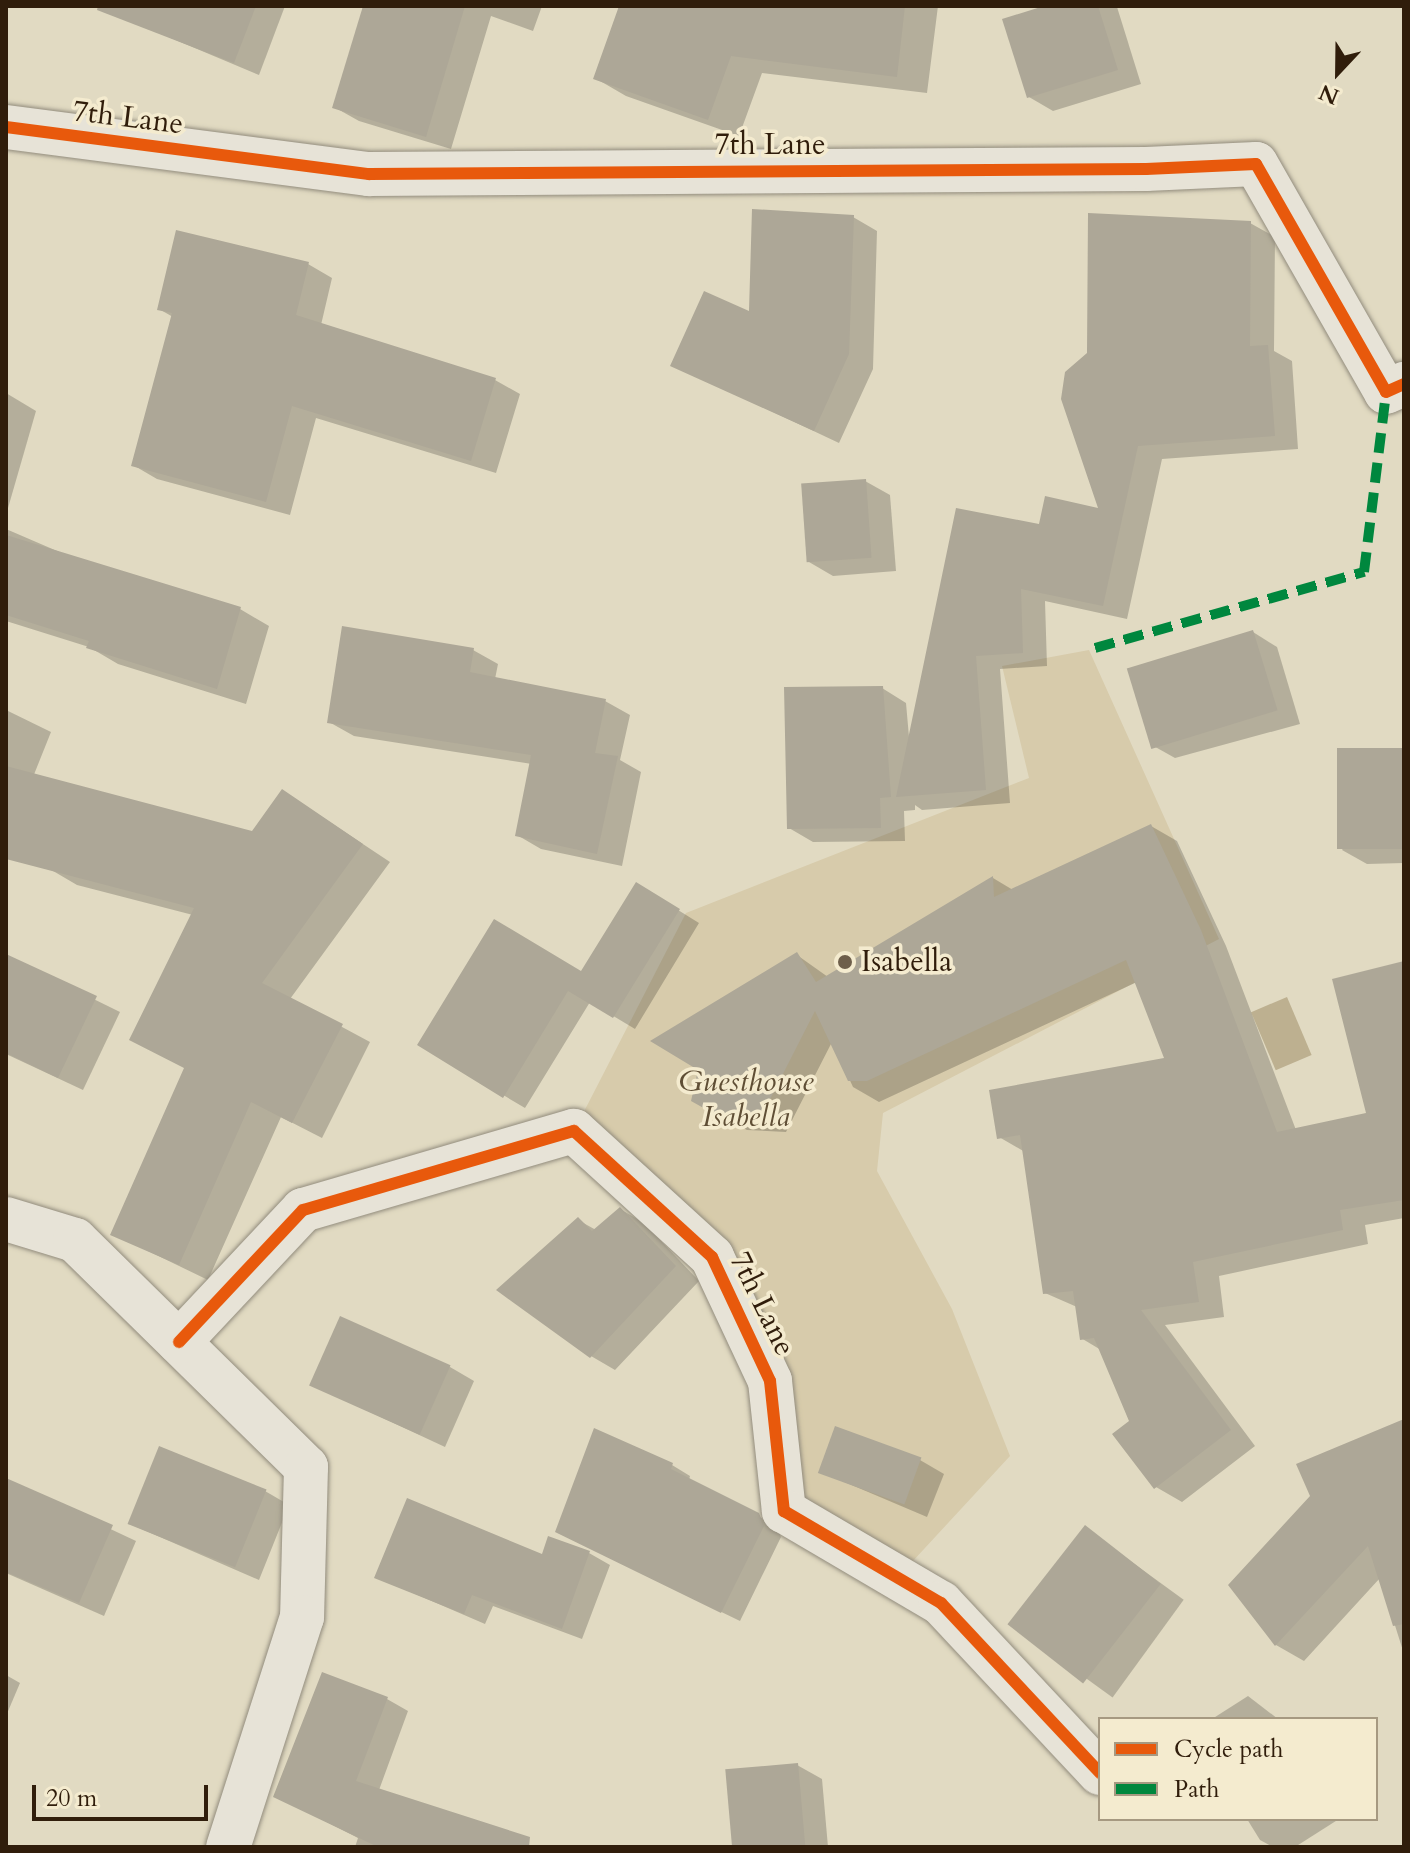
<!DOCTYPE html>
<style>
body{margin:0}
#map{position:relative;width:1410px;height:1853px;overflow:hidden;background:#e1dac2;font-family:Cardo,serif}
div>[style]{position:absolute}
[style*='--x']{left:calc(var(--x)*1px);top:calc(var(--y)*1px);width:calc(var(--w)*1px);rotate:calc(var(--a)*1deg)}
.green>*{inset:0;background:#d7cbab}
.water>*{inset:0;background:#bdb090;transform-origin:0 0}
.shadow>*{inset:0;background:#0003;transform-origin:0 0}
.building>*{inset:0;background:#ada797;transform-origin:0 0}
.roads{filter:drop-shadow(0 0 2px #928c7d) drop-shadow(0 0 2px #928c7d)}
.minor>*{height:44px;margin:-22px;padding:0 22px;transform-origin:22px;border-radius:22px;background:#e7e3d7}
.quiet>*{height:10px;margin-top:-5px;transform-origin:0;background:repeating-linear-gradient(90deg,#00873e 0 20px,transparent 0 30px)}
.cycleway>*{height:12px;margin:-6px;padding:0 6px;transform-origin:6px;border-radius:6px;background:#e8590c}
.dots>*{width:22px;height:22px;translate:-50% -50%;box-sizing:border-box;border:4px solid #f4ebcf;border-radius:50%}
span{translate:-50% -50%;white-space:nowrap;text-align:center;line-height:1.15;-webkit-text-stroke:7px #f4ebcf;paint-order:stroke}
.street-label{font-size:30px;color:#301d0b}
.poi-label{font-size:30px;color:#301d0b}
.left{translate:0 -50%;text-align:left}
.park-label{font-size:30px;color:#5f4e35;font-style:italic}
.frame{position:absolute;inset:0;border:8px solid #301d0b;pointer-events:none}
.legend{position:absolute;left:1098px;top:1717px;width:280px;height:104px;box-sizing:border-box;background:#f4ebcf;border:2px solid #a69981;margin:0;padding:10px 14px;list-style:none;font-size:24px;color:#301d0b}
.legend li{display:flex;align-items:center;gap:16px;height:40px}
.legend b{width:40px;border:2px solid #a69981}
.north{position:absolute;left:1298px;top:32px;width:80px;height:80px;-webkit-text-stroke:6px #f4ebcf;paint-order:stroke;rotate:202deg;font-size:22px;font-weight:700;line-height:32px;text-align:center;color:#301d0b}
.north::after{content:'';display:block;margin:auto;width:28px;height:36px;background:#301d0b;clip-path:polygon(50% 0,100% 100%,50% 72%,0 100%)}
.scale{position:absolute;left:32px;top:1785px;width:176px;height:36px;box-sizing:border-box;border:4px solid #301d0b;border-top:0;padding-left:10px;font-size:24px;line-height:28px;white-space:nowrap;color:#301d0b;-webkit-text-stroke:6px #f4ebcf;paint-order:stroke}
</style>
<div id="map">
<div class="green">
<i style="clip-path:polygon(1089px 650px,1219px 939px,883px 1113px,877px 1171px,952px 1309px,1010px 1456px,900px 1575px,784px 1511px,712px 1257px,574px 1131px,686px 913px,1029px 778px,1002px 666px)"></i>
</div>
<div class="water">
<i style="left:1287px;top:997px;width:63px;height:39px;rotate:67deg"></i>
</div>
<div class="shadow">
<i style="clip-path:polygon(147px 6px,285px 6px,259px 75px,140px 25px)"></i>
<i style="clip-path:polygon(380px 6px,542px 6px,533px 31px,491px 16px,451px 149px,359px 121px,334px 107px)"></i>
<i style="clip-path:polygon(621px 6px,938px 6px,927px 93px,762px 73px,739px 136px,626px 96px,595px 78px)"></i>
<i style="clip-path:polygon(1051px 6px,1117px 7px,1141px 84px,1053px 111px,1029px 97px)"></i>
<i style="clip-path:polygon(853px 217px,877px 231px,873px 369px,839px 443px,673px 365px,751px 314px)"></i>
<i style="clip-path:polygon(1250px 223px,1275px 237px,1274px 351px,1292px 361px,1298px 449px,1162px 459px,1127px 619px,1045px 601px,1047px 666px,1000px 669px,1010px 803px,922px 810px,915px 805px,915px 810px,904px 811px,905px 841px,813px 842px,789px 828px,882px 688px,906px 703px,909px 737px,1040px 527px,1101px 511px)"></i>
<i style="clip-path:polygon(308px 264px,332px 278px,321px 325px,495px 380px,520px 394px,496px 473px,316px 418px,290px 515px,157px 479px,133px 465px,173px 317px,159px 309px)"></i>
<i style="clip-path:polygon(6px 393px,36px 411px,6px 515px)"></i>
<i style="clip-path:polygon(865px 481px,890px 495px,896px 571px,833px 576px,809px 562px)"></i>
<i style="clip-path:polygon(6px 529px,71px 557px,240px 609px,269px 626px,246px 704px,118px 664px,89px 647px,6px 621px)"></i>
<i style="clip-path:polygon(1253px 632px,1277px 647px,1300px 724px,1175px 758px,1150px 744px)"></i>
<i style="clip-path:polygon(473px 650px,498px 664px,495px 679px,605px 701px,630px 715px,620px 760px,641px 772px,622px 866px,541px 849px,517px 835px,532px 764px,354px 736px,329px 722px)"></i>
<i style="clip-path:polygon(6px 710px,51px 732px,27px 792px,6px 784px)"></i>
<i style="clip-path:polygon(1404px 756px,1404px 863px,1367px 864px,1342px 850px)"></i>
<i style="clip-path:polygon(283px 791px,390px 862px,290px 999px,370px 1042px,322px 1138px,281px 1117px,208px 1280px,113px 1234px,186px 1069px,193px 915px,77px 885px,48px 868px,253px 833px)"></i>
<i style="clip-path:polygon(1151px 826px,1177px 841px,1226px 946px,1296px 1130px,1368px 1115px,1404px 963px,1404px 1218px,1365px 1225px,1368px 1244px,1219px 1276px,1224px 1317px,1165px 1325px,1255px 1446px,1182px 1502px,1156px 1487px,1101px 1350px,1081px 1338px,1077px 1307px,1045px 1293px,1025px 1152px,999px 1137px,1166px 1060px,1137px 982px,879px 1102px,853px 1087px,832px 1042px,786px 1132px,747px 1130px,719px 1115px,797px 955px,828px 977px,993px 878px,1013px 890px)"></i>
<i style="clip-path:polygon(657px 897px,699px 923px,635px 1029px,590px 1002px,525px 1108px,419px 1045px,582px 973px)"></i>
<i style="clip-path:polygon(6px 956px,120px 1012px,83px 1090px,6px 1054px)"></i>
<i style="clip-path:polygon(620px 1209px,644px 1223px,699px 1281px,615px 1370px,591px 1356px,578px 1220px,596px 1230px)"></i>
<i style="clip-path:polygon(450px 1367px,474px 1381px,445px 1447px,312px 1385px)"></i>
<i style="clip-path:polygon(1404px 1421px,1404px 1654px,1380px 1578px,1304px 1661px,1276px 1645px,1230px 1585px)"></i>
<i style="clip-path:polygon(595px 1431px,672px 1465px,690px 1476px,689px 1480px,777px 1526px,781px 1537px,740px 1621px,575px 1541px)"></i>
<i style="clip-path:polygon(920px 1460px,944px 1474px,927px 1517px,821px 1472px)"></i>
<i style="clip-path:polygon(6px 1480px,136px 1541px,104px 1616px,6px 1573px)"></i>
<i style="clip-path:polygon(265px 1491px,289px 1505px,259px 1580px,130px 1524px)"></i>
<i style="left:1085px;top:1528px;width:122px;height:121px;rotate:36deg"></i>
<i style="clip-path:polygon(589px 1553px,610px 1565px,582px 1639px,493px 1606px,485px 1624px,376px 1577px)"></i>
<i style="clip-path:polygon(6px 1675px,20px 1683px,6px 1716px)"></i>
<i style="clip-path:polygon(1248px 1696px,1278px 1719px,1212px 1719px)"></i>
<i style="clip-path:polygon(387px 1699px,408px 1711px,379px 1790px,468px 1847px,355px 1847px,358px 1838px,276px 1796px)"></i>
<i style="clip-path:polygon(797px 1765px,822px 1779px,828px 1847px,733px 1847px)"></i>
<i style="clip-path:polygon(1247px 1819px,1339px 1819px,1295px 1847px,1273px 1847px,1260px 1840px)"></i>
</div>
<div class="building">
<i style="clip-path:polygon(98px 6px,256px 6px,234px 63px,97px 10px)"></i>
<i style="clip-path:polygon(363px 6px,465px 6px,426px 137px,332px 108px)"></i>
<i style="clip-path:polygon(619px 6px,905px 6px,897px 77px,731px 56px,708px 120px,593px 79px)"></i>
<i style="clip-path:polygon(1044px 6px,1098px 6px,1118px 70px,1027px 98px,1002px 19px)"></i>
<i style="clip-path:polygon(752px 209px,854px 215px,849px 354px,814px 431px,670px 366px,704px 291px,749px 311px)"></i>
<i style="clip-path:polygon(1088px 213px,1251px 221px,1250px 346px,1268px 345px,1275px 436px,1138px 446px,1103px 606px,1021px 589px,1023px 653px,976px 656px,986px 790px,896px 797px,956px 508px,1039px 524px,1045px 496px,1098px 508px,1061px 399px,1065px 372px,1087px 353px)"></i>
<i style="clip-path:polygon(176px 230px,309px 262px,296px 315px,496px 378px,471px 461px,292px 406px,266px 502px,131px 466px,172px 313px,157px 310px)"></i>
<i style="left:866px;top:479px;width:79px;height:65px;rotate:86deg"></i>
<i style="clip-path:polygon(6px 535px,241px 607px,217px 689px,86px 648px,89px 641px,6px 615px)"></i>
<i style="clip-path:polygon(342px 626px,474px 648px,470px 672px,606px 699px,595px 753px,618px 756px,597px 854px,515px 836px,531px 755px,327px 723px)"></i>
<i style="left:1253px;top:630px;width:84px;height:132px;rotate:73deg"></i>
<i style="clip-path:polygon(883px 686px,891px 797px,880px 798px,881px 828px,787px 829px,784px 687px)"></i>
<i style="left:1404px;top:748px;width:101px;height:67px;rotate:90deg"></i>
<i style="clip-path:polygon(6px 766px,252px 831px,282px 789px,363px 844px,262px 983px,343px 1024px,292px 1123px,251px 1102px,179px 1265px,110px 1235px,184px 1068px,129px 1040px,194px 908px,6px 859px)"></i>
<i style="clip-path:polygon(1151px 824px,1201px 930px,1277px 1132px,1366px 1113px,1332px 979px,1404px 961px,1404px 1200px,1340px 1210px,1343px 1230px,1193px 1262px,1199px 1302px,1141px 1310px,1231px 1430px,1154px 1489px,1112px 1434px,1129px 1421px,1094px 1338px,1080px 1340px,1073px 1291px,1043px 1294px,1020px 1135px,997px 1139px,989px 1090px,1164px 1058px,1126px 960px,867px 1081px,848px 1081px,815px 1011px,760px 1119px,718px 1116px,691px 1101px,698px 1070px,650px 1041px,797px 952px,816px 982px,993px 876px,994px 897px)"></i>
<i style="clip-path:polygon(636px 882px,680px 909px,613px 1018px,568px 991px,503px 1098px,417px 1045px,494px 919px,581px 971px)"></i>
<i style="clip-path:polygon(6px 954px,97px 996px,58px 1078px,6px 1053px)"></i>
<i style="clip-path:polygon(620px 1207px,676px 1266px,590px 1358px,496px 1290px,578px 1217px,592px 1231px)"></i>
<i style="left:340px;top:1316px;width:121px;height:76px;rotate:24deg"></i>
<i style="clip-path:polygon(1404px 1419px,1404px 1624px,1393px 1626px,1368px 1546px,1275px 1646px,1228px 1585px,1310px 1496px,1296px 1464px)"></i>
<i style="left:835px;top:1426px;width:92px;height:50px;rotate:20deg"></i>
<i style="clip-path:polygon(594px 1428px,673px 1463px,671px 1469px,759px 1513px,764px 1526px,721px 1613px,555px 1532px)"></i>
<i style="left:159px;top:1446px;width:116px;height:84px;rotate:22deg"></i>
<i style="clip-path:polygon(6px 1478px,113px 1525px,79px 1603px,6px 1572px)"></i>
<i style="clip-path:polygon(407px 1498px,542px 1554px,548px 1536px,590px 1551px,562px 1629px,472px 1595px,464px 1614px,374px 1578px)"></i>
<i style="left:1085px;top:1525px;width:96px;height:126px;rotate:38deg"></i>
<i style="clip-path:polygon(322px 1672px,388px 1697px,356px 1781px,530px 1837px,529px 1847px,378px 1847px,273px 1797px)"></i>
<i style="left:798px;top:1763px;width:84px;height:73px;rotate:85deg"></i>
</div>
<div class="roads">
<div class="minor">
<i style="--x:6;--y:127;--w:366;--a:7.4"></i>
<i style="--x:369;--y:174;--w:777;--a:-0.37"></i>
<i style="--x:1146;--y:169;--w:110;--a:-2.6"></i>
<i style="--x:1256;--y:164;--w:262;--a:60.3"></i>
<i style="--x:1386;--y:392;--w:20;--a:-24"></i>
<i style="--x:6;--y:1219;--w:72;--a:16.9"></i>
<i style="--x:75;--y:1240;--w:324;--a:44.5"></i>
<i style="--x:306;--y:1467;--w:150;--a:91.5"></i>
<i style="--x:302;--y:1617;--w:242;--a:107.8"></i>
<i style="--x:179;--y:1342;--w:181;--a:-46.8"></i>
<i style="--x:303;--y:1210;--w:282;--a:-16.3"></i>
<i style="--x:574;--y:1131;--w:187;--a:42.4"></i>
<i style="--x:712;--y:1257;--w:137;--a:64.9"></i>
<i style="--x:770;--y:1381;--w:131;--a:83.9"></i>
<i style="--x:784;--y:1511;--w:182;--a:30.4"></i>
<i style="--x:941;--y:1603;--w:233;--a:46.9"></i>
</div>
</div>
<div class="quiet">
<i style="--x:1095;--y:648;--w:280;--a:-15.8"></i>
<i style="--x:1364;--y:572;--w:181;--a:-83"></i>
</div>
<div class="cycleway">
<i style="--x:6;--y:127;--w:366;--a:7.4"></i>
<i style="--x:369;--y:174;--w:777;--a:-0.37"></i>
<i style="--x:1146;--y:169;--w:110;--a:-2.6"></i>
<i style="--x:1256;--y:164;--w:262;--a:60.3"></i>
<i style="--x:1386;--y:392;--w:20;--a:-24"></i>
<i style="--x:179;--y:1342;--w:181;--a:-46.8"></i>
<i style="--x:303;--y:1210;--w:282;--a:-16.3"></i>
<i style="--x:574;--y:1131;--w:187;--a:42.4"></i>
<i style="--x:712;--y:1257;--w:137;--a:64.9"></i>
<i style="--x:770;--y:1381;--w:131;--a:83.9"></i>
<i style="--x:784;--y:1511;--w:182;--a:30.4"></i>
<i style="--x:941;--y:1603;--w:233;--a:46.9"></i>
</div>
<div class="dots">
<i style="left:845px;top:962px;background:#6e5f4b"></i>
</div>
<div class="street-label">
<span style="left:128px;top:118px;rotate:7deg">7th Lane</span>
<span style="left:770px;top:145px">7th Lane</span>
<span style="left:762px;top:1304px;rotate:64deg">7th Lane</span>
</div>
<div class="poi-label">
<span class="left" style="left:861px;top:962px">Isabella</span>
</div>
<div class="park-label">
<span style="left:746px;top:1099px">Guesthouse<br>Isabella</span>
</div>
<div class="frame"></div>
<ul class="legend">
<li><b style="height:10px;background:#e8590c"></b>Cycle path</li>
<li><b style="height:10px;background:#00873e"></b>Path</li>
</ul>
<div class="north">N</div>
<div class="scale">20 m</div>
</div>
